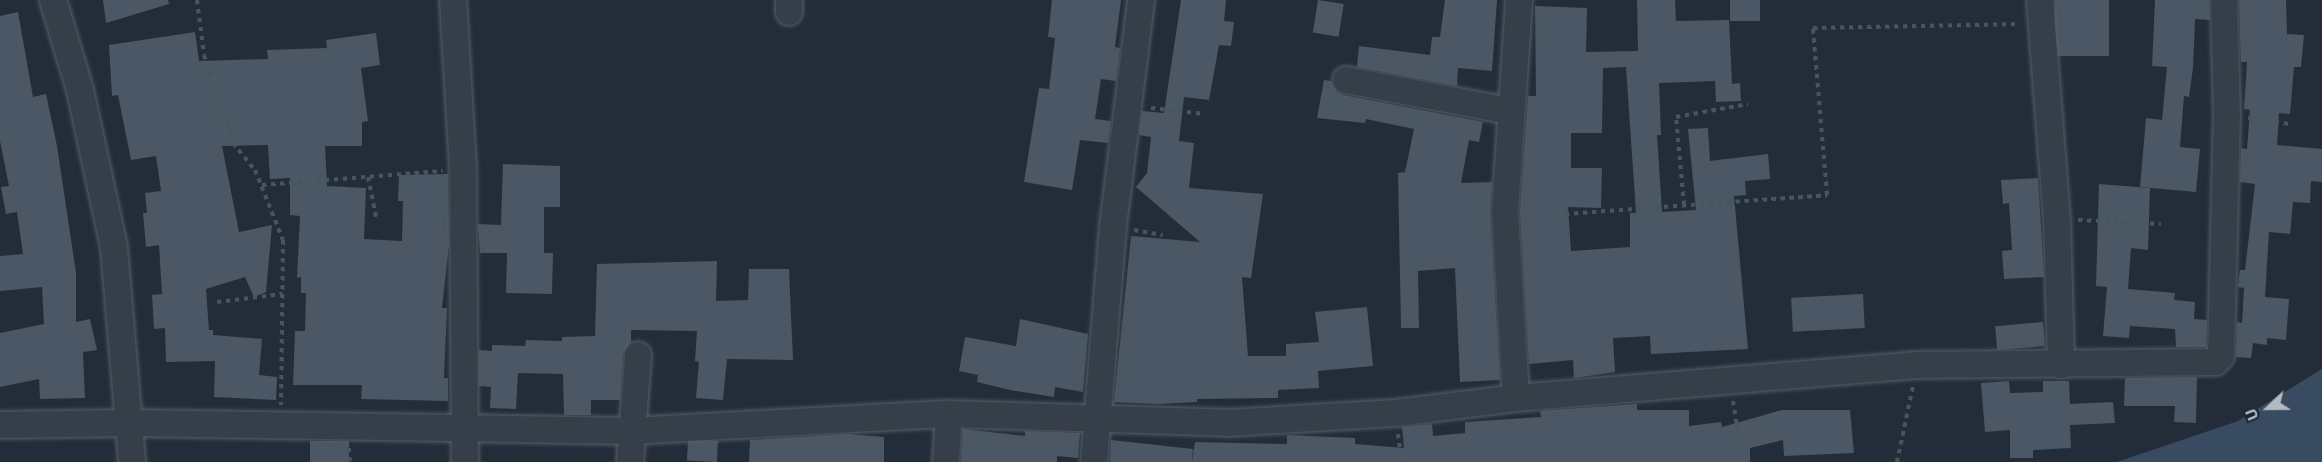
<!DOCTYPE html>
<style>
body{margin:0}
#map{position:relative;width:2322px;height:462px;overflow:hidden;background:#232d39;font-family:"Exo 2",sans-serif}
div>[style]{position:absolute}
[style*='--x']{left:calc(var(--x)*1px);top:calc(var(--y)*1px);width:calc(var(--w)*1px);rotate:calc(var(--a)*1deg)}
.water>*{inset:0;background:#394b61}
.building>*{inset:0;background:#4b5764;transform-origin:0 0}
.path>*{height:4px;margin-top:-2px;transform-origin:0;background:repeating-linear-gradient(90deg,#445759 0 4.5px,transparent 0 9px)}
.roads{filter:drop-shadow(0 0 2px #545d67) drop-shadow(0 0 2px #545d67)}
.street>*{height:26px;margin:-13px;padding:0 13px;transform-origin:13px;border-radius:13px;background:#363f49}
span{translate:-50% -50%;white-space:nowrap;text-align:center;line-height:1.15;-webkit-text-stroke:4.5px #1c242e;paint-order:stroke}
.north{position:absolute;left:2238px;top:378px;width:60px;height:60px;-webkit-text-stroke:4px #1c242e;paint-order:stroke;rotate:248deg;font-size:16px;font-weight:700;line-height:24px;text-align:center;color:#b1bac5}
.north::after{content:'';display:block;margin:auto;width:21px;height:27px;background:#b1bac5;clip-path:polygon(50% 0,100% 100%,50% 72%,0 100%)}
</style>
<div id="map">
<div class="water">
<i style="clip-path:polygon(2322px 369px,2322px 462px,2117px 462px,2238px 421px)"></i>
</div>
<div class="building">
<i style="clip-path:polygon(103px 0,168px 0,169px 4px,106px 23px)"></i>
<i style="clip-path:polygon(1052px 0,1121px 0,1115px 47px,1120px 48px,1116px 81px,1101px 79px,1095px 119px,1111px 121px,1108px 143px,1080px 140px,1072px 190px,1024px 182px,1039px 88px,1049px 89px,1055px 38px,1048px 37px)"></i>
<i style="clip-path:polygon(1181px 0,1226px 0,1224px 21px,1234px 22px,1231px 46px,1219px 45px,1209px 100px,1184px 97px,1179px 141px,1194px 143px,1189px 188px,1263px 194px,1251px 278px,1242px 277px,1248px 356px,1286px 356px,1286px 344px,1319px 342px,1315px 312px,1367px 307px,1373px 366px,1318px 371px,1319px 388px,1278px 390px,1278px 398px,1197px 399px,1197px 402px,1158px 404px,1114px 402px,1131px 236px,1200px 242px,1136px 187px,1147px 173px,1151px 137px,1139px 135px,1142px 111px,1164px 113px)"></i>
<i style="left:1318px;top:0;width:26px;height:33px;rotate:9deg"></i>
<i style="clip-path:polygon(1445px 0,1497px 0,1492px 71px,1458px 68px,1457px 86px,1357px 67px,1359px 46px,1430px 55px,1432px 37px,1440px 37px)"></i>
<i style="clip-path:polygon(evenodd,1637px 0,1675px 0,1676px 21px,1729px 20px,1732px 84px,1740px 83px,1741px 101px,1716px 102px,1715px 81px,1659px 83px,1661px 135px,1657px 135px,1662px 212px,1696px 210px,1688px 129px,1708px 128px,1710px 161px,1768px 154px,1770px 179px,1745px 181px,1746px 195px,1734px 196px,1748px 349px,1651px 354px,1650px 336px,1613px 338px,1615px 372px,1574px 378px,1573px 360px,1529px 364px,1520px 212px,1528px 96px,1536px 96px,1535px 6px,1587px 8px,1586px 52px,1638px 51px,1637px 0,1626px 67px,1636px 213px,1630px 213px,1630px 247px,1571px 251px,1568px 207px,1601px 208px,1602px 168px,1571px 168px,1571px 133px,1602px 133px,1603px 68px,1626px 67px)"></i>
<i style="left:1730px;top:0;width:30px;height:21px"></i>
<i style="left:2055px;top:0;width:54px;height:56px"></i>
<i style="clip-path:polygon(2155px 0,2209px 0,2210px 20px,2195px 19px,2193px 68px,2189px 97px,2184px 96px,2180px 147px,2200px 149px,2196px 192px,2140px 187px,2146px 118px,2162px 120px,2167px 67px,2152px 66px)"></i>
<i style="clip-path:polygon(2239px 0,2286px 0,2287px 34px,2304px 35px,2301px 67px,2294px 67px,2290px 114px,2279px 113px,2277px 145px,2322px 149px,2322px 182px,2311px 181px,2310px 203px,2293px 202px,2290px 234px,2269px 232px,2265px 297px,2289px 299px,2286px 340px,2267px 338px,2267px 345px,2253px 343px,2251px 358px,2236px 357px,2237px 322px,2242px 323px,2244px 288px,2238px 287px,2240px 270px,2245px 270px,2255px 184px,2240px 182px,2241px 148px,2247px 149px,2250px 110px,2244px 109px,2247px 62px,2241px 62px)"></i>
<i style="clip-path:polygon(18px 12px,33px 97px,46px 94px,57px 146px,76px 273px,76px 322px,90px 319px,97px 350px,83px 352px,85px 398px,40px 399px,39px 379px,0 387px,0 333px,44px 324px,42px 287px,0 291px,0 256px,23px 254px,17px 212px,6px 214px,1px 187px,9px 186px,0 141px,0 16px)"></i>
<i style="clip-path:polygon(195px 32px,199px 61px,268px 59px,267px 50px,327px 48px,326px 40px,376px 33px,380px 65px,361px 68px,368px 121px,362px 122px,362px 146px,325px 146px,327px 186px,366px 188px,364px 239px,402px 241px,403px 201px,398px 201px,399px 175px,448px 174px,449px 245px,442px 308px,447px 308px,444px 378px,448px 378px,448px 401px,361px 399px,362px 385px,293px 385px,295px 331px,305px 331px,306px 293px,301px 293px,301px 277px,297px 278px,300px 216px,290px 215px,290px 178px,270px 179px,268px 145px,222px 146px,239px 232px,272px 225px,266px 292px,254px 297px,245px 277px,206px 289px,209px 330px,213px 330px,213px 335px,262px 339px,259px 375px,277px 377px,276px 400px,214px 397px,215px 361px,166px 362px,165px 328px,154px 329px,152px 295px,162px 294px,159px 245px,146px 247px,143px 213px,147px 213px,145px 193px,161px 191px,156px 156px,131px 160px,118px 95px,112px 96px,109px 45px)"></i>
<i style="clip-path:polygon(1324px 80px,1331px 81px,1336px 91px,1343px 95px,1483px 122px,1479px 142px,1469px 140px,1461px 183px,1492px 182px,1490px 213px,1500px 380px,1460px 382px,1455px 268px,1418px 271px,1419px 328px,1401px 328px,1398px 173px,1405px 172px,1414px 129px,1366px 119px,1365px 123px,1317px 118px)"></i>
<i style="clip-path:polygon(503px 164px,560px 166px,560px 207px,544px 207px,544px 253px,553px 253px,552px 294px,506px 293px,507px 253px,480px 253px,478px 224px,501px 225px)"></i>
<i style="clip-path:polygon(2038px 178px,2044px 277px,2004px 279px,2002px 251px,2012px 250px,2009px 203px,2003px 204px,2001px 180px)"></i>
<i style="clip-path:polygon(2099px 184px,2150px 188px,2148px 250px,2131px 248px,2128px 289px,2175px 293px,2174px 300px,2195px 302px,2194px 319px,2207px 320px,2206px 347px,2176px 347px,2175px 329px,2130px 326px,2129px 338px,2103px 336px,2107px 287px,2096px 286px)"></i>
<i style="clip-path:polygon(717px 261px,716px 301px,748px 300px,749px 269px,789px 269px,793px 360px,727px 359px,723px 400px,696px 398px,699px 362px,695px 361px,697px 331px,631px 330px,631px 342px,623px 354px,620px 400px,591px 400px,591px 415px,564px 415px,563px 374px,518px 373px,516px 409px,490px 408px,491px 387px,479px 386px,479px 350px,492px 351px,492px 345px,525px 346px,526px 340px,562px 341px,562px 337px,595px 336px,597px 264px)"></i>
<i style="left:1863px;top:294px;width:34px;height:72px;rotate:87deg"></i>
<i style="clip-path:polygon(1020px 319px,1088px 334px,1083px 392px,1055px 387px,1054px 397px,1010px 390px,977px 382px,978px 375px,959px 371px,965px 337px,1016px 346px)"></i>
<i style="left:2043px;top:322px;width:24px;height:48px;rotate:85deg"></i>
<i style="clip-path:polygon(2197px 377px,2196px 423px,2174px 422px,2175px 406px,2124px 406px,2125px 378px)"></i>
<i style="clip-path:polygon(2009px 381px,2010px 393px,2043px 392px,2043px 381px,2069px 381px,2070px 404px,2113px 402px,2115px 423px,2070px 425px,2071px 448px,2033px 450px,2033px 458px,2010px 458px,2010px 430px,1985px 432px,1981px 383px)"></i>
<i style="clip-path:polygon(1637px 404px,1637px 410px,1689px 410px,1689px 426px,1721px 422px,1722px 427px,1782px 410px,1850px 410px,1854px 453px,1784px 456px,1783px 440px,1750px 448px,1750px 462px,1192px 462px,1195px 442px,1287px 444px,1287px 435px,1355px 438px,1355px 444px,1404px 448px,1402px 427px,1432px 424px,1433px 436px,1465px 433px,1465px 422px,1541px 417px,1540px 411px)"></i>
<i style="clip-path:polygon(963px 429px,1025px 436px,1025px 431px,1080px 433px,1078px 458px,1057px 456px,1057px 462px,961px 462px)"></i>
<i style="clip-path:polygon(848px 434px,884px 437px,884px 462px,749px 462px,750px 440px)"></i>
<i style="clip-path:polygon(1111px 440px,1193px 449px,1192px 462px,1110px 462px)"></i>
<i style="left:310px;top:441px;width:39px;height:21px"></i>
<i style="left:718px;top:441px;width:21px;height:30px;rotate:93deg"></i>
</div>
<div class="path">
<i style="--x:197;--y:0;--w:55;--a:82.7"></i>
<i style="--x:204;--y:55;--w:93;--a:71.8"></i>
<i style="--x:233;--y:143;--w:35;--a:51"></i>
<i style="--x:255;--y:170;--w:75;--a:68.2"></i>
<i style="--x:283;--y:240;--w:165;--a:90.7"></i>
<i style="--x:1151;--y:108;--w:54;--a:6.3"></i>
<i style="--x:2248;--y:118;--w:41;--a:8.3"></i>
<i style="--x:368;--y:177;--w:41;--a:78.7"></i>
<i style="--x:262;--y:185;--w:181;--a:-4.4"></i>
<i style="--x:1684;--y:205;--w:88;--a:-95.2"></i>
<i style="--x:1676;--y:117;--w:73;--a:-10.2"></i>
<i style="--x:1565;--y:214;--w:263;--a:-4.1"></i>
<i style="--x:1827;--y:195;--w:168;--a:-94.8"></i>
<i style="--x:1813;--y:28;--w:207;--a:-1.1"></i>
<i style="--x:2078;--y:220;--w:83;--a:2.8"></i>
<i style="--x:1134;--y:230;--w:29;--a:10"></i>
<i style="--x:217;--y:302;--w:66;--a:-6.9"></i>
<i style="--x:1733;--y:401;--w:36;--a:81"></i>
<i style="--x:1398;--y:434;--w:28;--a:82"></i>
<i style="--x:349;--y:448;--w:14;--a:86"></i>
<i style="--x:1897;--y:462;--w:78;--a:-78.1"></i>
</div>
<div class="roads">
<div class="street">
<i style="--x:53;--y:0;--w:94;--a:73.3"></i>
<i style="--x:80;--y:90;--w:161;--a:77.8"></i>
<i style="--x:114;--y:247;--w:216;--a:85.2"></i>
<i style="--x:453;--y:0;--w:170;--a:86.6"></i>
<i style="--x:463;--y:170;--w:292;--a:89.6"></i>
<i style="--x:2040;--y:0;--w:220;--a:85.6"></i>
<i style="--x:2057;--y:219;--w:146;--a:88.4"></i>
<i style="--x:789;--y:12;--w:12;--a:-90"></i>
<i style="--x:1346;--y:80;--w:165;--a:10.8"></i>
<i style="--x:1516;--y:398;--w:186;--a:-93.4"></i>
<i style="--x:1505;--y:212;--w:212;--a:-86.2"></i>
<i style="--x:0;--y:425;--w:130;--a:-0.9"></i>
<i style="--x:130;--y:423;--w:501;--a:0.91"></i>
<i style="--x:631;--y:431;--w:318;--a:-3.1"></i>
<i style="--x:949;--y:414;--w:279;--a:1.8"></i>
<i style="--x:1228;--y:423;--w:168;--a:-3.4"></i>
<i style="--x:1396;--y:413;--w:121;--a:-7.1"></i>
<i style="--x:1516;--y:398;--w:402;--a:-4.7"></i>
<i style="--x:1917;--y:365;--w:298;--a:-0.6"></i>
<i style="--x:2215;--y:362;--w:8;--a:-45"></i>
<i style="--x:2221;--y:356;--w:240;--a:-88.6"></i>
<i style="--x:2227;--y:116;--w:116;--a:-91.5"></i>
<i style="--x:630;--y:462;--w:107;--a:-85.7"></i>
<i style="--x:946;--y:462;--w:48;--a:-86.4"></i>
<i style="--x:1094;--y:462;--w:237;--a:-85.4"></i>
<i style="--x:1113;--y:226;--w:228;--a:-82.9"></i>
</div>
</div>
<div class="north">U</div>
</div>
